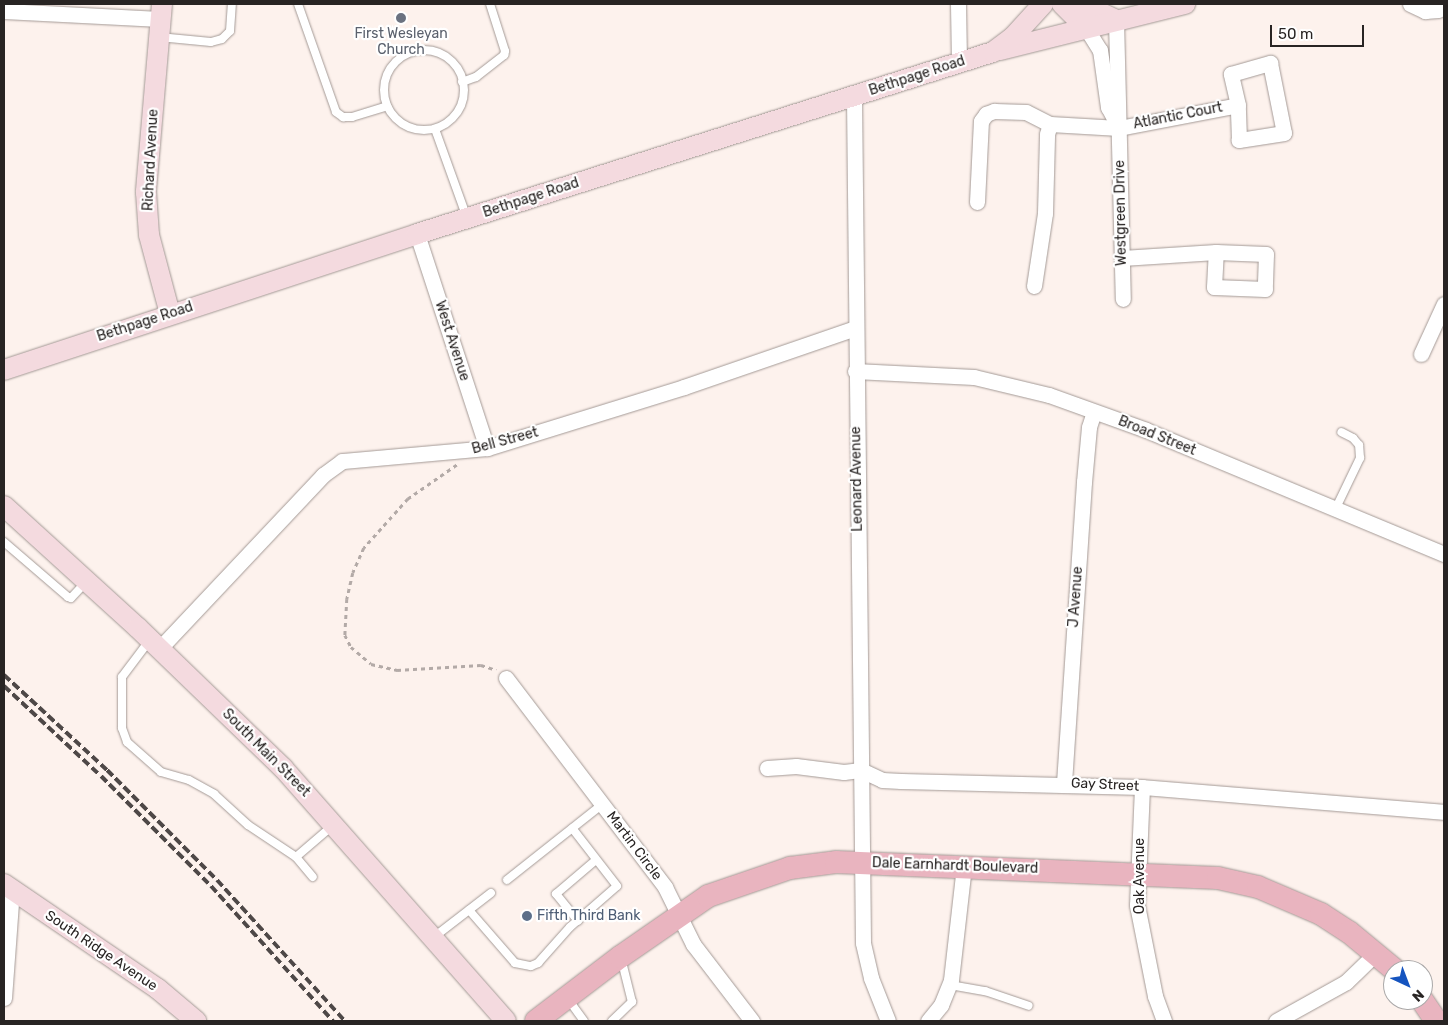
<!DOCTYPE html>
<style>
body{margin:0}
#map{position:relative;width:1448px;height:1025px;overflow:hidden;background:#fdf2ed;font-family:Rubik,sans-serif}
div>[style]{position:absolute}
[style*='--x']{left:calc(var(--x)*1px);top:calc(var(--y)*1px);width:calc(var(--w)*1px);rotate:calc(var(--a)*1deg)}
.path>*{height:2.5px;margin-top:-1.25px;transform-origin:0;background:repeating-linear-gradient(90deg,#b3aaa7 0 4px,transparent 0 8px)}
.roads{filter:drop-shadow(0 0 1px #a49a96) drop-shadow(0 0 1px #a49a96)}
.lane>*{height:8px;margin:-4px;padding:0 4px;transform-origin:4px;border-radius:4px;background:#fff}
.lane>.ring{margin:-4px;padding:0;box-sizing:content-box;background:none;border:8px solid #fff;border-radius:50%}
.street>*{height:15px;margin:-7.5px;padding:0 7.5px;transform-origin:7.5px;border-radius:7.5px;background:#fff}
.secondary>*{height:20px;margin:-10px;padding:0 10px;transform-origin:10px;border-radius:10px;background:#f4dadf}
.primary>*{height:22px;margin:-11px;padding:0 11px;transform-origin:11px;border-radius:11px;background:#e9b4bf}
.rail>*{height:4px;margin-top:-2px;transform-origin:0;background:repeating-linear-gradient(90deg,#4e4847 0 8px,transparent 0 12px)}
.dots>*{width:14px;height:14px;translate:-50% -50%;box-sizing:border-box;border:2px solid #fff;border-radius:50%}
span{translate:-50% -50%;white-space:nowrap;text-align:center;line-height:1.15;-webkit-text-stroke:4.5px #fff;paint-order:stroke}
.worship-label{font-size:14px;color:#5b616d}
.street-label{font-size:14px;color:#282423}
.service-label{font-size:14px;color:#4e5e75}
.left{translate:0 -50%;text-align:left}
.frame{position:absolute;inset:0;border:5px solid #282423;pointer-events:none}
.north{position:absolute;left:1383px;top:960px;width:50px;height:50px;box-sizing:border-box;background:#fff;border:1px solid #a9a7a7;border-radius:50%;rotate:137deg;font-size:14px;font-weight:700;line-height:20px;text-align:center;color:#282423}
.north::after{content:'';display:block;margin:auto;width:18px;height:22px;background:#1554bf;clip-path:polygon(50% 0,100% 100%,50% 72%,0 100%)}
.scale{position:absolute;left:1270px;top:25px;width:94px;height:22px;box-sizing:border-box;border:2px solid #282423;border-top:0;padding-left:6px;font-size:15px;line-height:18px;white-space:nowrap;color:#282423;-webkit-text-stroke:4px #fff;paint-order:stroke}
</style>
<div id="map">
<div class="path">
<i style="--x:457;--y:465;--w:60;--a:145.2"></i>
<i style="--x:408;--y:499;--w:66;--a:131.9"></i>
<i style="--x:364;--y:548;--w:27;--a:114"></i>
<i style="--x:353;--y:573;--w:27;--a:103"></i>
<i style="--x:347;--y:599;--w:36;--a:93"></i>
<i style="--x:345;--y:635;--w:13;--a:63"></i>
<i style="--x:351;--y:647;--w:26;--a:40"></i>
<i style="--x:371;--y:664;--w:27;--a:13"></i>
<i style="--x:397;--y:670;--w:84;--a:-3.4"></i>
<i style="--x:481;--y:665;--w:16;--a:18"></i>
</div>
<div class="roads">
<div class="lane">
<i style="--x:298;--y:4;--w:114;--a:70.6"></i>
<i style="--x:336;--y:112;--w:9;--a:36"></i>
<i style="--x:343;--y:117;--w:9;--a:0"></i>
<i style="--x:352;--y:117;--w:37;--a:-17"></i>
<i style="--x:159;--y:37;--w:52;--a:5.5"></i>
<i style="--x:211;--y:42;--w:11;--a:-15"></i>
<i style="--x:222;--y:39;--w:11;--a:-45"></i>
<i style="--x:230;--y:31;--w:27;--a:-86"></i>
<i class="ring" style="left:384px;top:50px;width:72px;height:72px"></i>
<i style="--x:462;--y:82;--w:15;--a:-20"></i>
<i style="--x:476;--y:77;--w:36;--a:-38"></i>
<i style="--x:504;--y:55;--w:4;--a:-76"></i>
<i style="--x:505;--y:51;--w:49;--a:-107.7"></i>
<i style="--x:435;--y:129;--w:95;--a:70.2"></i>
<i style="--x:1335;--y:510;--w:58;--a:-64.3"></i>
<i style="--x:1360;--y:458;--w:13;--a:-94"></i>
<i style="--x:1359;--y:445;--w:9;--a:-131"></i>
<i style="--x:1353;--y:438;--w:13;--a:-153"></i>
<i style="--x:4;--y:542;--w:84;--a:40.7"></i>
<i style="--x:68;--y:597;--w:3;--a:18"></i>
<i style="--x:71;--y:598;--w:23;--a:-47"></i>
<i style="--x:149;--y:641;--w:45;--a:126.9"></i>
<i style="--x:122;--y:677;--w:51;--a:90"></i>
<i style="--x:122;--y:728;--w:15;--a:70"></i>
<i style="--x:127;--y:742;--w:45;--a:41.4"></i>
<i style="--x:161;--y:772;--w:29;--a:16"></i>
<i style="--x:189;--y:780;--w:29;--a:29"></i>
<i style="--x:214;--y:794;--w:46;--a:42.4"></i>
<i style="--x:248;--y:825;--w:58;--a:33.7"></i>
<i style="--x:296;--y:857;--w:26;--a:50"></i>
<i style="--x:296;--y:857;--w:48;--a:-40.7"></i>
<i style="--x:507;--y:880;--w:122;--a:-38.4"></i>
<i style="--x:469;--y:910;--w:70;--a:49"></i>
<i style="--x:515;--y:963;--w:16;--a:11"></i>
<i style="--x:531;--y:966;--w:8;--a:-23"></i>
<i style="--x:538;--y:963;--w:48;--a:-48.4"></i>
<i style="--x:570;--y:927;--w:62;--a:-41.1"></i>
<i style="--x:617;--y:886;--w:73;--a:-127.8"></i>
<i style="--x:578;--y:921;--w:35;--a:-129"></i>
<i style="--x:556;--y:894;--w:52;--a:-40.4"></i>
<i style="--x:434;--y:937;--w:72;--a:-37.7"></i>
<i style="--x:950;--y:985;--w:36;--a:10"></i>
<i style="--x:985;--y:991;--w:46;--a:18.8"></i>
<i style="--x:568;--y:999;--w:27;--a:54"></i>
<i style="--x:612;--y:1021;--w:28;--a:-44"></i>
<i style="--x:632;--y:1002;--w:45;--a:-104"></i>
</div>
<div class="street">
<i style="--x:958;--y:4;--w:58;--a:89"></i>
<i style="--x:1410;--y:4;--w:17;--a:25"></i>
<i style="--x:1425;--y:11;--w:13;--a:-4"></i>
<i style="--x:1438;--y:10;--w:8;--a:-50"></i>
<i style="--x:4;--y:11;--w:156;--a:2.9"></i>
<i style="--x:1116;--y:20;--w:279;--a:88.6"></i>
<i style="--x:1086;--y:28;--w:26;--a:58"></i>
<i style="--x:1100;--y:50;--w:58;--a:82"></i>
<i style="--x:1108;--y:107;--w:19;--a:62"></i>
<i style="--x:1270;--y:63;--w:71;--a:78.7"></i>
<i style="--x:1284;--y:133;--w:46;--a:171.2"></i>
<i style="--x:1239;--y:140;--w:35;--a:-92"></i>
<i style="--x:1238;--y:105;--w:32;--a:-103"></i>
<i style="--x:1231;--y:74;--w:41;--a:-15.8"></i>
<i style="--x:854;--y:97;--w:846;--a:89.39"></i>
<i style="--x:863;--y:943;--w:36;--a:77"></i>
<i style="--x:871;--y:978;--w:46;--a:68.4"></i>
<i style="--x:977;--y:202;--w:81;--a:-87.2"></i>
<i style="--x:981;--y:121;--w:9;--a:-54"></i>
<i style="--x:986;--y:114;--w:9;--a:-21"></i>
<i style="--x:994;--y:111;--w:32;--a:2"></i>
<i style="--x:1026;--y:112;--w:27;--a:27"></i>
<i style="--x:1050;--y:124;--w:69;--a:3.3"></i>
<i style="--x:1119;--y:128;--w:121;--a:-10.9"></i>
<i style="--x:417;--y:234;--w:225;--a:71.9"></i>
<i style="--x:1216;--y:252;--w:50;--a:2.3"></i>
<i style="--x:1266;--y:254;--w:35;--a:92"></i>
<i style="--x:1265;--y:289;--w:51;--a:-177.8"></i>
<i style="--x:1214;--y:287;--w:35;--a:-87"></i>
<i style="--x:1122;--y:258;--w:94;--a:-3.7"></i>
<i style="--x:1034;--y:286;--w:74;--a:-81.4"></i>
<i style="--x:1045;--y:213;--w:79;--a:-88.5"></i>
<i style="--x:1047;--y:134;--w:10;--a:-73"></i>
<i style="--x:1421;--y:354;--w:55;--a:-65.3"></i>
<i style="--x:855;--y:371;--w:119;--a:2.9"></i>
<i style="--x:974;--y:377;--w:77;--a:13.5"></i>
<i style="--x:1049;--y:395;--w:103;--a:19.8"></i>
<i style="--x:1146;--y:430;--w:323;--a:22.6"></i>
<i style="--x:160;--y:648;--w:238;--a:-46.7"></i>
<i style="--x:323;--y:475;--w:24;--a:-36"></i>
<i style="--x:342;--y:461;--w:146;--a:-5.1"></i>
<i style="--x:487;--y:448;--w:206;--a:-17.2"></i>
<i style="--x:684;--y:387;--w:181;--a:-19"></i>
<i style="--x:506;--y:678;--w:263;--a:52.7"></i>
<i style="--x:665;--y:887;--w:64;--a:63.8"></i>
<i style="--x:693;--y:944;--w:97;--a:52.5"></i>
<i style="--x:767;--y:768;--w:29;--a:-4"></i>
<i style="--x:796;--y:766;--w:48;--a:7.1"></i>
<i style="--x:844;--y:772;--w:17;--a:-7"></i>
<i style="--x:861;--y:770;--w:23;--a:25"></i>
<i style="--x:882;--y:780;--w:19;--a:3"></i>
<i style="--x:901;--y:781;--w:241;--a:1.4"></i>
<i style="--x:1142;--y:787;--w:303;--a:4.7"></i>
<i style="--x:1064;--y:783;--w:302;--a:-86.2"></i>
<i style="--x:1084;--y:482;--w:55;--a:-84.8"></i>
<i style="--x:1089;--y:427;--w:16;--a:-72"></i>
<i style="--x:1142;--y:787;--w:118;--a:92.4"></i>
<i style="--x:1137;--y:905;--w:93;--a:78.8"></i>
<i style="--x:1155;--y:996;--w:27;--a:70"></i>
<i style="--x:4;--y:998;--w:108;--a:-85.8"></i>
<i style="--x:928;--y:1021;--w:21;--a:-51"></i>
<i style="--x:941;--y:1005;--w:27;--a:-68"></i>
<i style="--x:951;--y:980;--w:115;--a:-83.5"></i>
<i style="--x:1276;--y:1021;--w:80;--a:-29.1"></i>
<i style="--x:1346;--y:982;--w:42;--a:-44"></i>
</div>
<div class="secondary">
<i style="--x:162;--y:4;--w:189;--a:94.9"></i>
<i style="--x:146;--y:192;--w:43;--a:86"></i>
<i style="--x:149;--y:235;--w:82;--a:75.1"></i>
<i style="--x:1062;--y:4;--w:34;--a:45"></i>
<i style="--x:1082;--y:4;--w:38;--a:25"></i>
<i style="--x:1000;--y:50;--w:191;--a:-14"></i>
<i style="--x:4;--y:370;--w:435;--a:-18.2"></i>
<i style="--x:417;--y:234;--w:604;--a:-17.54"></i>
<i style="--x:993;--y:52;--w:25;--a:-37"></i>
<i style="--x:1013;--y:37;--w:45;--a:-47.7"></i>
<i style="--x:4;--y:506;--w:181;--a:42.3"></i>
<i style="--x:138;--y:628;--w:202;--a:44"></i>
<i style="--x:283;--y:768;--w:337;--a:48.6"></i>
<i style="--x:4;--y:884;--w:186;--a:34.3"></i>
<i style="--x:158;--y:989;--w:50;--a:40.1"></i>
</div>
<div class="primary">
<i style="--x:1422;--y:1000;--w:25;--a:56"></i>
<i style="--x:536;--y:1021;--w:106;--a:-37.3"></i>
<i style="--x:620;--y:957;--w:107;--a:-34.7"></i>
<i style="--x:708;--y:896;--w:87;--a:-18.9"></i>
<i style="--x:790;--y:868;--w:46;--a:-7.4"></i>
<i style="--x:836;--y:862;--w:382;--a:2.4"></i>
<i style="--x:1218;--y:878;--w:41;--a:12.7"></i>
<i style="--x:1258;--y:887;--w:69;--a:23.2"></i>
<i style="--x:1321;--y:914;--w:33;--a:33"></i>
<i style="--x:1349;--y:932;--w:60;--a:39.6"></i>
</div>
</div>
<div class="rail">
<i style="--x:4;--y:675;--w:140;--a:42.7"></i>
<i style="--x:107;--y:770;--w:156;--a:45"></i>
<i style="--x:217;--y:880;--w:190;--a:47.8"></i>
<i style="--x:4;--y:686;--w:132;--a:42.9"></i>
<i style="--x:101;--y:776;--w:156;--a:45"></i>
<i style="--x:211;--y:886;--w:182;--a:47.9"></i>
</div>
<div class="dots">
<i style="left:401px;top:18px;background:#6b7280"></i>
<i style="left:527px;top:916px;background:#5c6f8a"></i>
</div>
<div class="worship-label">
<span style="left:401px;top:42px">First Wesleyan<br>Church</span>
</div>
<div class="street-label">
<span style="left:917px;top:76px;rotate:-18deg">Bethpage Road</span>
<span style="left:1178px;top:116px;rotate:-11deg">Atlantic Court</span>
<span style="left:151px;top:160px;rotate:-87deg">Richard Avenue</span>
<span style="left:531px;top:198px;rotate:-18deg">Bethpage Road</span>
<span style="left:1121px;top:213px;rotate:-91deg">Westgreen Drive</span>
<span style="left:145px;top:322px;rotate:-18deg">Bethpage Road</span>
<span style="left:452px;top:341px;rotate:72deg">West Avenue</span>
<span style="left:1157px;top:436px;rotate:22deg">Broad Street</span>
<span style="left:505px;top:441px;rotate:-15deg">Bell Street</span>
<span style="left:857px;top:479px;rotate:-91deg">Leonard Avenue</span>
<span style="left:1076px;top:597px;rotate:-86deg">J Avenue</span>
<span style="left:266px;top:753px;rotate:45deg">South Main Street</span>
<span style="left:1105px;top:785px;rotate:3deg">Gay Street</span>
<span style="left:634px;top:846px;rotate:53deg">Martin Circle</span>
<span style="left:955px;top:866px;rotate:2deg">Dale Earnhardt Boulevard</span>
<span style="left:1140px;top:876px;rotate:-90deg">Oak Avenue</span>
<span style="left:101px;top:951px;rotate:34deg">South Ridge Avenue</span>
</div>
<div class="service-label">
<span class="left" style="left:537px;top:916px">Fifth Third Bank</span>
</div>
<div class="frame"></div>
<div class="north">N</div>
<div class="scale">50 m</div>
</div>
